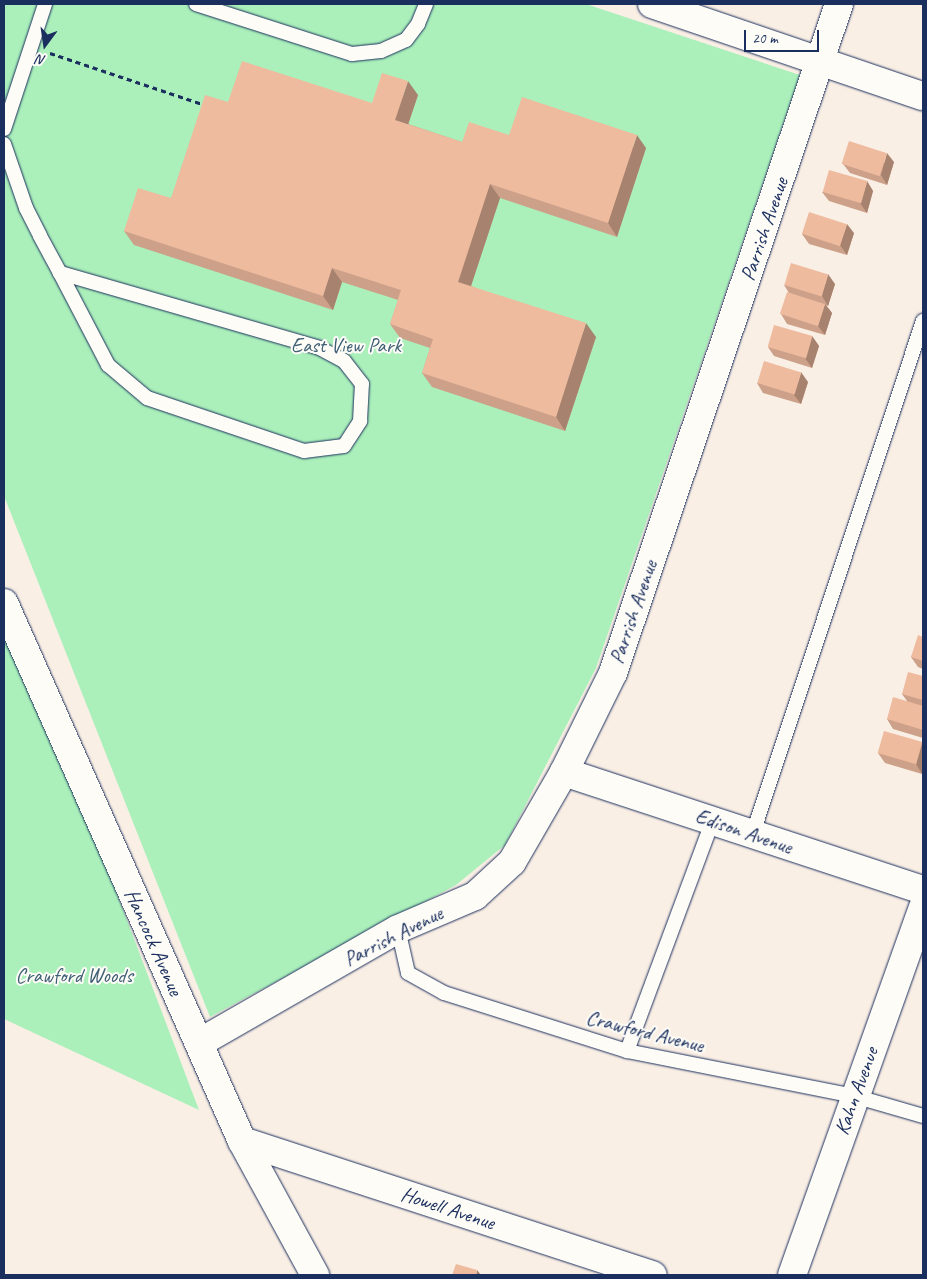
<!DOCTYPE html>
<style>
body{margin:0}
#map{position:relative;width:927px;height:1279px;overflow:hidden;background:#faefe5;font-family:Caveat,sans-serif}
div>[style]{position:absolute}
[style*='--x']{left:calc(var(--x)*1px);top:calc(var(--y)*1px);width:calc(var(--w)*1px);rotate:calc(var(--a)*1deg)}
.green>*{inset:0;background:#abf0bb}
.path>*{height:3px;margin-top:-1.5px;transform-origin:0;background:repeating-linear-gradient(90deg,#1b2f5e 0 5px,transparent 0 9px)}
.roads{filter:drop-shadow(0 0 1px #1b2f5e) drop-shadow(0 0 1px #1b2f5e)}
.lane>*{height:14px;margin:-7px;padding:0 7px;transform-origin:7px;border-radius:7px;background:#fdfcf7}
.street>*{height:28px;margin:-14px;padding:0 14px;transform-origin:14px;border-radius:14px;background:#fdfcf7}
.secondary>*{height:28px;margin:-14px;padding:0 14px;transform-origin:14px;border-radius:14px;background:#fdfcf7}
.wall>*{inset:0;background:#cda189}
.shaded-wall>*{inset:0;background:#a7836f}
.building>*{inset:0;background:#eebb9f;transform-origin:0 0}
span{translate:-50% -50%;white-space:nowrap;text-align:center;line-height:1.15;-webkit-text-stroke:4px #fdfcf7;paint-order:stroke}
.street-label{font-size:21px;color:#1b2f5e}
.park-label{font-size:21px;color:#3f5f75}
.frame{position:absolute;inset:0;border:5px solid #1b2f5e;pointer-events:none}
.north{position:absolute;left:20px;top:20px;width:50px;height:50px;-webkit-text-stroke:4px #fdfcf7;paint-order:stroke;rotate:194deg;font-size:14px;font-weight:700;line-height:20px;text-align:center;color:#1b2f5e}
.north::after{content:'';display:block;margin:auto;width:18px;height:22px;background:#1b2f5e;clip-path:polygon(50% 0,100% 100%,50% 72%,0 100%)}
.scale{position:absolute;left:744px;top:30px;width:75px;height:22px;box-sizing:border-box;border:2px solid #1b2f5e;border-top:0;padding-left:6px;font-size:15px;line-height:18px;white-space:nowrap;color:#1b2f5e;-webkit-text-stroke:4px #fdfcf7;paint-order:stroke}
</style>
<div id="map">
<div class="green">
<i style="clip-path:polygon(4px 4px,586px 4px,800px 75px,596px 668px,505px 845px,456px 885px,210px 1017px,4px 496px)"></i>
<i style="clip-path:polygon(4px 596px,199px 1110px,4px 1019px)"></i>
</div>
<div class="path">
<i style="--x:50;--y:53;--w:163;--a:18.5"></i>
</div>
<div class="roads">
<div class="lane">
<i style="--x:196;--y:4;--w:164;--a:17.8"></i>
<i style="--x:352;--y:54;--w:29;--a:-6"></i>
<i style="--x:381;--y:51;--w:27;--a:-24"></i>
<i style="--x:406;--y:40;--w:20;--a:-53"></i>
<i style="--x:418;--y:24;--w:22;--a:-68"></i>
<i style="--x:4;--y:129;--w:132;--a:-71.8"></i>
<i style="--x:4;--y:144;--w:68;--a:71"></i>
<i style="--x:26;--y:208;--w:31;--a:63"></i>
<i style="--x:40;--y:236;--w:42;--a:61.6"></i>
<i style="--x:60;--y:273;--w:104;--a:62.4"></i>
<i style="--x:108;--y:365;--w:51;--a:40.2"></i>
<i style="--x:147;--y:398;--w:166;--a:18.7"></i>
<i style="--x:304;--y:451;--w:40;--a:-7.1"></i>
<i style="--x:344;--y:446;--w:30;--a:-57"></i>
<i style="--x:360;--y:421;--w:37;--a:-87"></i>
<i style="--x:362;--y:384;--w:29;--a:-128"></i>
<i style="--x:344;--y:361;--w:27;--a:-152"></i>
<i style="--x:320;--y:348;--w:271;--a:-163.9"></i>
<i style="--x:752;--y:836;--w:543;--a:-71.63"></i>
<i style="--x:398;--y:929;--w:45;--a:77.2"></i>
<i style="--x:408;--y:973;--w:41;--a:29.1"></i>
<i style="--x:444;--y:993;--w:192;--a:17.6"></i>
<i style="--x:627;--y:1051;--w:231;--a:11.2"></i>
<i style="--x:854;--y:1096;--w:72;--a:16.2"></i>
<i style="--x:627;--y:1051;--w:246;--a:-69.6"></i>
</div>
<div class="street">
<i style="--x:564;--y:772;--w:378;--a:18.2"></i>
<i style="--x:199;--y:1043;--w:229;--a:-29.8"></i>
<i style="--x:398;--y:929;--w:84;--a:-23.2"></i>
<i style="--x:475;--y:896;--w:50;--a:-42.6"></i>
<i style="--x:512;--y:862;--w:104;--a:-60"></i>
<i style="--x:564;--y:772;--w:110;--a:-63.7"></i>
<i style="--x:613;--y:673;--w:706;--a:-71.33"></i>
<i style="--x:242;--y:1141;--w:432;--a:18.1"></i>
<i style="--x:792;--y:1275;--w:390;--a:-70.4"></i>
</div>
<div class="secondary">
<i style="--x:652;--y:4;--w:286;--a:18.8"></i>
<i style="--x:4;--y:603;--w:588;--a:66.14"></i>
<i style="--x:242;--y:1141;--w:153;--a:61.4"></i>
</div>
</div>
<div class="wall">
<i style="clip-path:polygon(418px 95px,408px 124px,462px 142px,509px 135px,646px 148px,617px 237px,500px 198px,471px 286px,596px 337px,565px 431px,432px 387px,422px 373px,430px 348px,400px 338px,390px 324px,398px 300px,342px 282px,333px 310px,134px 245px,124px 231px,171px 198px,228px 102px,372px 103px)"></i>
<i style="clip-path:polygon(894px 162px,887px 185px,850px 173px,843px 164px)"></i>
<i style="clip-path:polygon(867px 181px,873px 191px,867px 213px,829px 201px,822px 192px)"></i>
<i style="clip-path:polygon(854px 233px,847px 255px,809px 244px,802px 234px)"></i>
<i style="clip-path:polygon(835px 284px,828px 306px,826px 305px,832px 313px,825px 335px,787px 324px,781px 314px,789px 293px,784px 285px)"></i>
<i style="clip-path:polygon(812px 336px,819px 346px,812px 368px,774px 356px,768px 347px)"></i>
<i style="clip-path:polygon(808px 382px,801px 404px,763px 393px,757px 383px)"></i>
<i style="clip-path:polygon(923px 637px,923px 669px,918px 667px,911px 657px)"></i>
<i style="clip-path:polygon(923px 676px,923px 738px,893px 729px,887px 719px,907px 701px,902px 694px)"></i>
<i style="clip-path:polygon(922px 742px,923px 744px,923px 771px,922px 774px,885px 763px,878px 753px)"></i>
</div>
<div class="shaded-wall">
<i style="clip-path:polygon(408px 81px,418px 95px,405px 134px,395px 120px)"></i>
<i style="clip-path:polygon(637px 135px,646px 148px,617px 237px,608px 223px)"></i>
<i style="clip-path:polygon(887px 153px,894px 162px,887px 185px,881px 175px)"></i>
<i style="clip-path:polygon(867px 181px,873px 191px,867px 213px,860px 203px)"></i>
<i style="clip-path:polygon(490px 184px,500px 198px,468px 295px,458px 282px)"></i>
<i style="clip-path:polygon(847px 224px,854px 233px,847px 255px,840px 245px)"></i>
<i style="clip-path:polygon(332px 268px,342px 282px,333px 310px,323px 296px)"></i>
<i style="clip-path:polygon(828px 274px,835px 284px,828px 306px,822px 296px)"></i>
<i style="clip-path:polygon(825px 304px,832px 313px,825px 335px,818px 326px)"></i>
<i style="clip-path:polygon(586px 323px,596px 337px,565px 431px,556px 417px)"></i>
<i style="clip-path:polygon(812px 336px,819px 346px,812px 368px,805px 358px)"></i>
<i style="clip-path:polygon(801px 372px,808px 382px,801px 404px,794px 395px)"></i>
<i style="clip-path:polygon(922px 742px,923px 744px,923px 771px,922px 774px,916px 764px)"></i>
<i style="clip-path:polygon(477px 1270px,481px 1275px,476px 1275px)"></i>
</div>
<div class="building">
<i style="clip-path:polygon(242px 61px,372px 103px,382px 73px,408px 81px,395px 120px,462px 142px,469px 122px,509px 135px,522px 97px,637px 135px,608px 223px,490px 184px,458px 282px,586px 323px,556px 417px,422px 373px,433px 339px,390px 324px,401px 290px,332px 268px,323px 296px,124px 231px,138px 188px,171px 198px,205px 95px,228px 102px)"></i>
<i style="left:849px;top:141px;width:40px;height:24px;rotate:18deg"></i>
<i style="left:829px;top:170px;width:40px;height:23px;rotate:16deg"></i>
<i style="left:809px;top:212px;width:40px;height:23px;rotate:18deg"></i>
<i style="left:791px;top:263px;width:39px;height:23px;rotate:17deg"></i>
<i style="left:787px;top:292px;width:40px;height:23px;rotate:18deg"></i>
<i style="left:774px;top:325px;width:40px;height:23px;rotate:16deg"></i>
<i style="left:764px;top:361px;width:39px;height:23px;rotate:17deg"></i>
<i style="clip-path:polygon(918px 635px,923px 637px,923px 661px,911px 657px)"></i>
<i style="clip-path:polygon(908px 672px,923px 676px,923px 700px,902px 694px)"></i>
<i style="clip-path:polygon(893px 697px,923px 706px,923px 730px,887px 719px)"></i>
<i style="left:884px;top:731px;width:40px;height:23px;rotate:16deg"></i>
<i style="clip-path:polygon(456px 1264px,477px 1270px,476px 1275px,452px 1275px)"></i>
</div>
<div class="street-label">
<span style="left:764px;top:229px;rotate:-71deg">Parrish Avenue</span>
<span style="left:633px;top:612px;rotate:-71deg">Parrish Avenue</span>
<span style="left:744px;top:831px;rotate:19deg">Edison Avenue</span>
<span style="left:393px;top:936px;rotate:-27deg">Parrish Avenue</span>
<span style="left:154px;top:942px;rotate:66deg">Hancock Avenue</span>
<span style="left:645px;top:1031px;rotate:14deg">Crawford Avenue</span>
<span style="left:856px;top:1091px;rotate:-70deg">Kahn Avenue</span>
<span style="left:448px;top:1208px;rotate:18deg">Howell Avenue</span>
</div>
<div class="park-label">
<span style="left:346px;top:345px">East View Park</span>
<span style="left:74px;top:975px">Crawford Woods</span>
</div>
<div class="frame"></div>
<div class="north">N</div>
<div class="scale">20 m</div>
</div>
